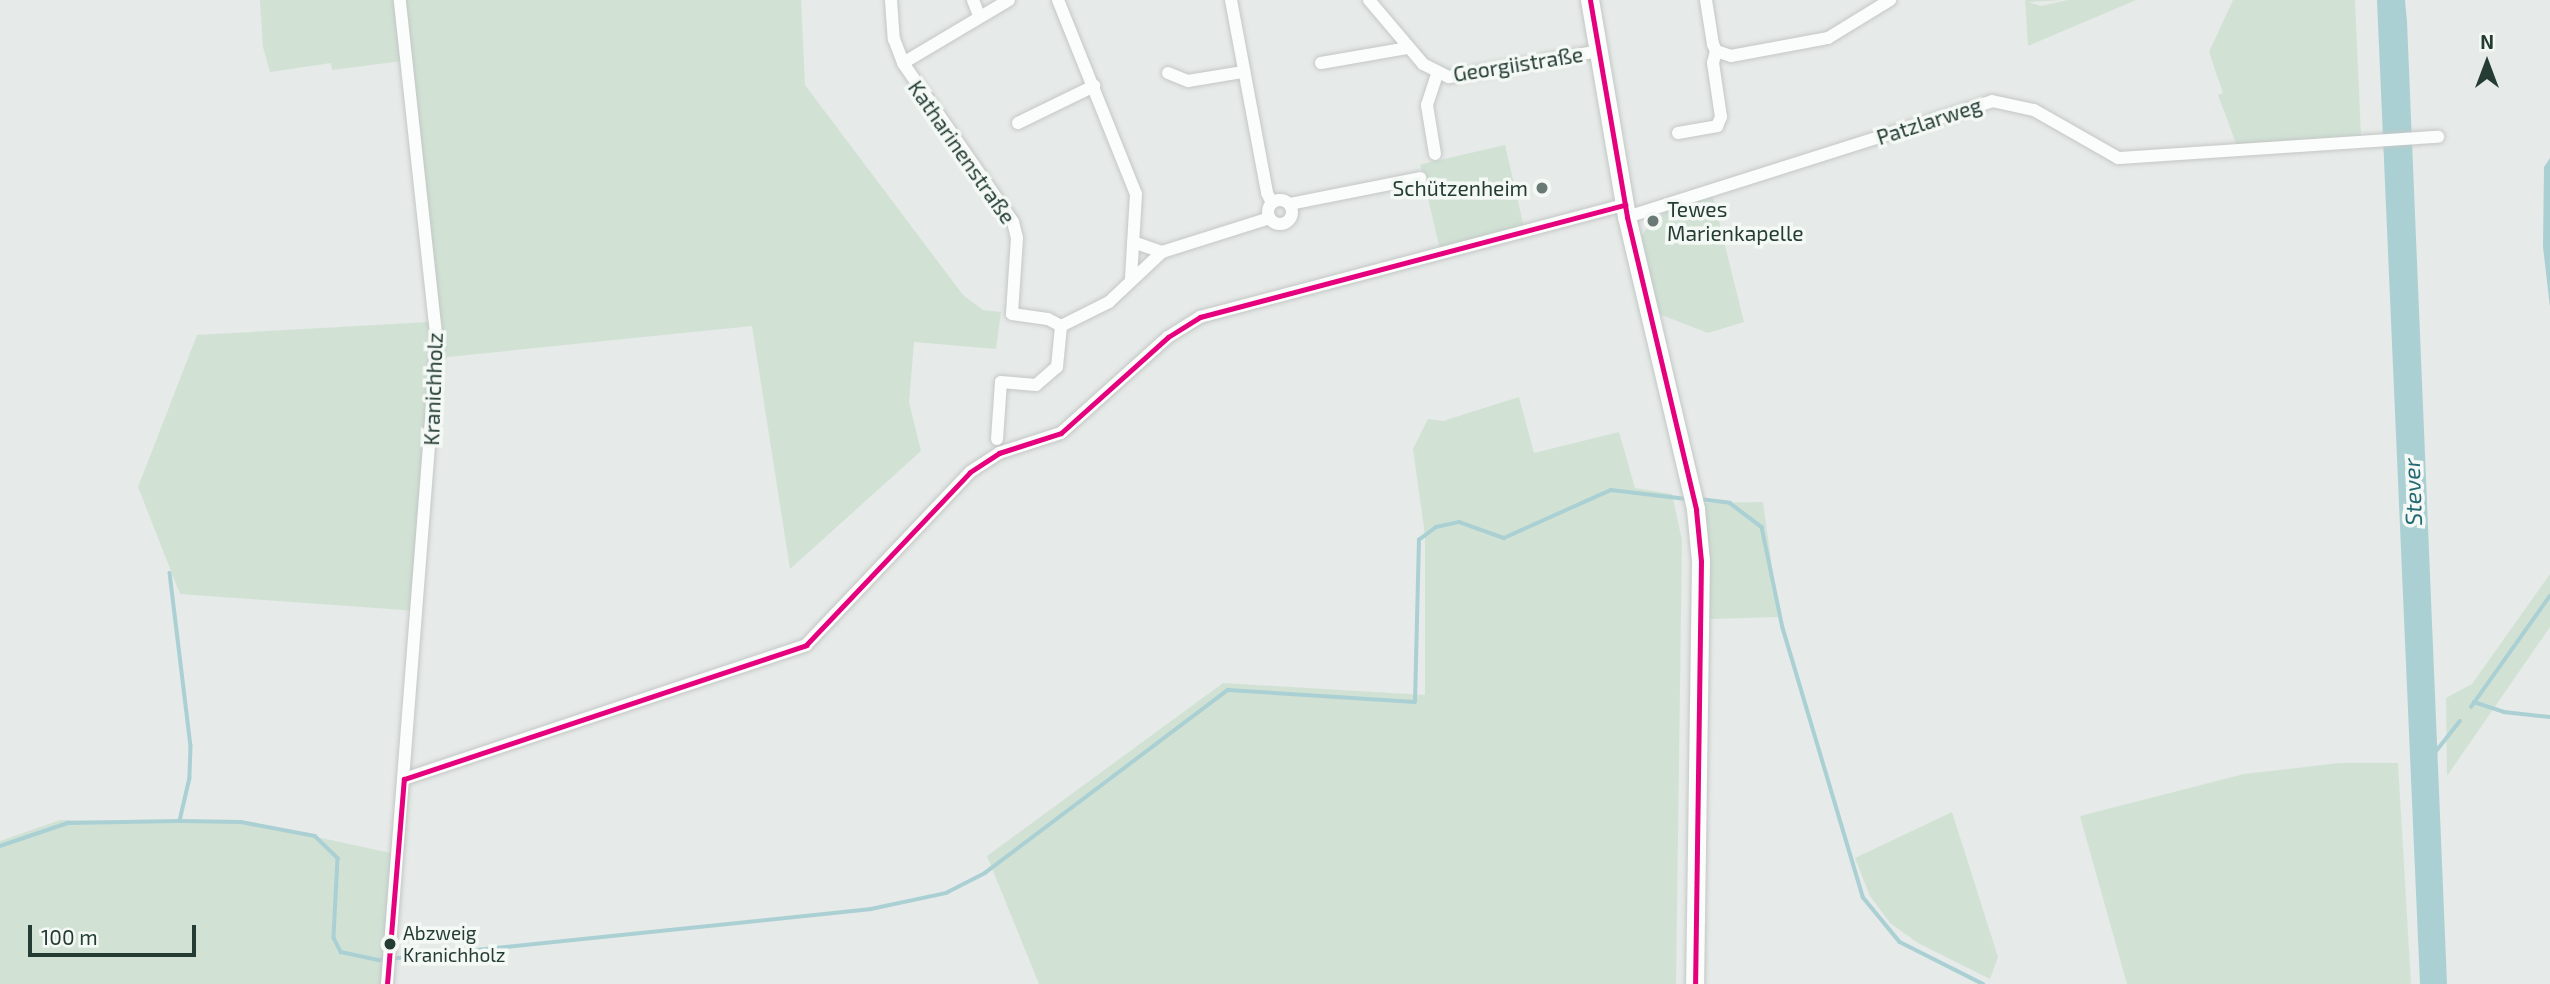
<!DOCTYPE html>
<meta charset="utf-8">
<style>
body{margin:0}
#map{position:relative;width:2550px;height:984px;overflow:hidden;background:#e6eae8;font-family:"Exo 2",sans-serif}
div>[style]{position:absolute}
[style*='--x']{left:calc(var(--x)*1px);top:calc(var(--y)*1px);width:calc(var(--w)*1px);rotate:calc(var(--a)*1deg)}
.green>*{inset:0;background:#d1e2d5;transform-origin:0 0}
.water>*{inset:0;background:#aad0d4}
.stream>*{height:3.5px;margin:-1.75px;padding:0 1.75px;transform-origin:1.75px;border-radius:1.75px;background:#aad0d4}
.roads{filter:drop-shadow(0 0 2px #c3c7c5) drop-shadow(0 0 2px #c3c7c5)}
.street>*{height:12px;margin:-6px;padding:0 6px;transform-origin:6px;border-radius:6px;background:#fbfcfc}
.street>.ring{margin:-6px;padding:0;box-sizing:content-box;background:none;border:12px solid #fbfcfc;border-radius:50%}
.secondary>*{height:18px;margin:-9px;padding:0 9px;transform-origin:9px;border-radius:9px;background:#fbfcfc}
.bus-1>*{height:5px;margin:-2.5px;padding:0 2.5px;transform-origin:2.5px;border-radius:2.5px;background:#e5007d}
.dots>*{width:19px;height:19px;translate:-50% -50%;box-sizing:border-box;border:4px solid #f4f9f6;border-radius:50%}
span{translate:-50% -50%;white-space:nowrap;text-align:center;line-height:1.15;-webkit-text-stroke:7px #f4f9f6;paint-order:stroke}
.bus-label{font-size:19px;color:#253c35}
.left{translate:0 -50%;text-align:left}
.street-label{font-size:21px;color:#253c35}
.poi-label{font-size:21px;color:#253c35}
.right{translate:-100% -50%;text-align:right}
.water-label{font-size:23px;color:#246973;font-style:italic}
.north{position:absolute;left:2452px;top:28px;width:70px;height:70px;-webkit-text-stroke:5px #f4f9f6;paint-order:stroke;rotate:0deg;font-size:19px;font-weight:700;line-height:28px;text-align:center;color:#253c35}
.north::after{content:'';display:block;margin:auto;width:24px;height:32px;background:#253c35;clip-path:polygon(50% 0,100% 100%,50% 72%,0 100%)}
.scale{position:absolute;left:28px;top:925px;width:168px;height:32px;box-sizing:border-box;border:4px solid #253c35;border-top:0;padding-left:9px;font-size:21px;line-height:24px;white-space:nowrap;color:#253c35;-webkit-text-stroke:5px #f4f9f6;paint-order:stroke}
</style>
<div id="map">
<div class="green">
<i style="clip-path:polygon(260px 0,801px 0,805px 85px,963px 295px,983px 310px,1001px 312px,996px 349px,914px 342px,909px 402px,921px 451px,790px 569px,752px 326px,438px 358px,410px 60px,332px 70px,331px 63px,270px 72px,263px 47px)"></i>
<i style="clip-path:polygon(2025px 0,2062px 0,2028px 2px,2041px 6px,2068px 0,2136px 0,2028px 46px)"></i>
<i style="clip-path:polygon(2233px 0,2355px 0,2361px 136px,2237px 146px,2218px 95px,2223px 93px,2209px 52px)"></i>
<i style="left:1505px;top:145px;width:86px;height:87px;rotate:77deg"></i>
<i style="clip-path:polygon(1713px 197px,1744px 322px,1708px 333px,1659px 314px,1639px 241px,1648px 226px,1666px 212px)"></i>
<i style="clip-path:polygon(429px 322px,433px 407px,417px 611px,180px 594px,138px 487px,197px 335px)"></i>
<i style="clip-path:polygon(1519px 397px,1534px 453px,1619px 432px,1635px 488px,1672px 494px,1682px 540px,1676px 984px,1039px 984px,987px 856px,1223px 683px,1425px 695px,1425px 535px,1413px 449px,1428px 419px,1443px 421px)"></i>
<i style="clip-path:polygon(1763px 502px,1779px 617px,1710px 619px,1705px 503px)"></i>
<i style="clip-path:polygon(2550px 574px,2550px 627px,2447px 776px,2446px 698px,2472px 684px)"></i>
<i style="clip-path:polygon(2339px 763px,2398px 763px,2411px 984px,2127px 984px,2080px 816px,2244px 774px)"></i>
<i style="clip-path:polygon(1952px 812px,1998px 957px,1990px 979px,1918px 943px,1890px 923px,1870px 896px,1855px 858px)"></i>
<i style="clip-path:polygon(60px 820px,253px 823px,395px 854px,383px 984px,0 984px,0 841px)"></i>
</div>
<div class="water">
<i style="clip-path:polygon(2377px 0,2405px 0,2407px 22px,2447px 984px,2420px 984px)"></i>
<i style="clip-path:polygon(2550px 158px,2550px 307px,2543px 247px,2544px 167px)"></i>
</div>
<div class="stream">
<i style="--x:1699;--y:499;--w:31;--a:7"></i>
<i style="--x:1730;--y:503;--w:40;--a:37"></i>
<i style="--x:1762;--y:527;--w:103;--a:78.3"></i>
<i style="--x:1783;--y:628;--w:281;--a:73.4"></i>
<i style="--x:1863;--y:897;--w:58;--a:50.6"></i>
<i style="--x:1900;--y:942;--w:93;--a:26.8"></i>
<i style="--x:170;--y:573;--w:174;--a:83.1"></i>
<i style="--x:191;--y:746;--w:32;--a:92"></i>
<i style="--x:190;--y:778;--w:44;--a:103.1"></i>
<i style="--x:180;--y:821;--w:61;--a:0.9"></i>
<i style="--x:241;--y:822;--w:75;--a:10.7"></i>
<i style="--x:315;--y:836;--w:32;--a:44"></i>
<i style="--x:338;--y:858;--w:80;--a:92.9"></i>
<i style="--x:334;--y:938;--w:16;--a:63"></i>
<i style="--x:341;--y:952;--w:39;--a:12"></i>
<i style="--x:379;--y:960;--w:495;--a:-5.9"></i>
<i style="--x:871;--y:909;--w:77;--a:-12"></i>
<i style="--x:946;--y:893;--w:44;--a:-27.1"></i>
<i style="--x:985;--y:873;--w:304;--a:-37"></i>
<i style="--x:1228;--y:690;--w:187;--a:3.7"></i>
<i style="--x:1415;--y:702;--w:162;--a:-88.6"></i>
<i style="--x:1419;--y:540;--w:21;--a:-37"></i>
<i style="--x:1436;--y:527;--w:24;--a:-12"></i>
<i style="--x:1459;--y:522;--w:48;--a:19.6"></i>
<i style="--x:1504;--y:538;--w:117;--a:-24.2"></i>
<i style="--x:1611;--y:490;--w:78;--a:6.7"></i>
<i style="--x:2474;--y:702;--w:32;--a:18"></i>
<i style="--x:2504;--y:712;--w:46;--a:6.2"></i>
<i style="--x:2471;--y:707;--w:136;--a:-54.6"></i>
<i style="--x:2433;--y:755;--w:43;--a:-51.5"></i>
<i style="--x:0;--y:846;--w:72;--a:-18.7"></i>
<i style="--x:68;--y:823;--w:111;--a:-1"></i>
</div>
<div class="roads">
<div class="street">
<i style="--x:891;--y:0;--w:39;--a:86"></i>
<i style="--x:894;--y:39;--w:26;--a:69"></i>
<i style="--x:973;--y:0;--w:17;--a:69"></i>
<i style="--x:1009;--y:0;--w:123;--a:149.3"></i>
<i style="--x:903;--y:63;--w:193;--a:55.3"></i>
<i style="--x:1013;--y:222;--w:16;--a:76"></i>
<i style="--x:1017;--y:238;--w:76;--a:93.8"></i>
<i style="--x:1012;--y:314;--w:36;--a:8"></i>
<i style="--x:1048;--y:319;--w:15;--a:28"></i>
<i style="--x:1058;--y:0;--w:209;--a:68.1"></i>
<i style="--x:1136;--y:194;--w:85;--a:93.4"></i>
<i style="--x:1231;--y:0;--w:196;--a:79.4"></i>
<i style="--x:1267;--y:193;--w:11;--a:63"></i>
<i style="--x:1369;--y:0;--w:84;--a:49.8"></i>
<i style="--x:1423;--y:64;--w:29;--a:27"></i>
<i style="--x:1449;--y:77;--w:152;--a:-9.8"></i>
<i style="--x:1706;--y:0;--w:45;--a:81"></i>
<i style="--x:1713;--y:44;--w:8;--a:67"></i>
<i style="--x:1716;--y:51;--w:16;--a:18"></i>
<i style="--x:1731;--y:56;--w:99;--a:-10.5"></i>
<i style="--x:1828;--y:38;--w:73;--a:-31.5"></i>
<i style="--x:1321;--y:63;--w:87;--a:-9.9"></i>
<i style="--x:1168;--y:73;--w:22;--a:22"></i>
<i style="--x:1188;--y:81;--w:56;--a:-9.3"></i>
<i style="--x:1018;--y:123;--w:85;--a:-26"></i>
<i style="--x:1678;--y:133;--w:40;--a:-10"></i>
<i style="--x:1717;--y:126;--w:10;--a:-66"></i>
<i style="--x:1721;--y:117;--w:55;--a:-98.4"></i>
<i style="--x:1713;--y:63;--w:12;--a:-76"></i>
<i style="--x:1435;--y:154;--w:50;--a:-99.3"></i>
<i style="--x:1427;--y:105;--w:33;--a:-72"></i>
<i class="ring" style="left:1268px;top:200px;width:12px;height:12px"></i>
<i style="--x:1290;--y:204;--w:133;--a:-11.3"></i>
<i style="--x:1627;--y:217;--w:383;--a:-17.6"></i>
<i style="--x:1992;--y:101;--w:43;--a:12.1"></i>
<i style="--x:2034;--y:110;--w:97;--a:29.7"></i>
<i style="--x:2118;--y:158;--w:321;--a:-3.8"></i>
<i style="--x:1133;--y:242;--w:31;--a:19"></i>
<i style="--x:997;--y:439;--w:57;--a:-86"></i>
<i style="--x:1001;--y:382;--w:35;--a:5"></i>
<i style="--x:1036;--y:385;--w:28;--a:-41"></i>
<i style="--x:1057;--y:367;--w:41;--a:-84.4"></i>
<i style="--x:1061;--y:326;--w:54;--a:-26.6"></i>
<i style="--x:1109;--y:302;--w:73;--a:-43.3"></i>
<i style="--x:1162;--y:252;--w:113;--a:-17.5"></i>
<i style="--x:404;--y:779;--w:424;--a:-18.4"></i>
<i style="--x:806;--y:645;--w:238;--a:-46.5"></i>
<i style="--x:970;--y:472;--w:35;--a:-33"></i>
<i style="--x:999;--y:453;--w:65;--a:-17.9"></i>
<i style="--x:1061;--y:433;--w:144;--a:-41.9"></i>
<i style="--x:1168;--y:337;--w:38;--a:-32"></i>
<i style="--x:1200;--y:317;--w:440;--a:-14.8"></i>
<i style="--x:387;--y:984;--w:643;--a:-85.54"></i>
<i style="--x:437;--y:343;--w:345;--a:-96.2"></i>
</div>
<div class="secondary">
<i style="--x:1590;--y:0;--w:220;--a:80.3"></i>
<i style="--x:1627;--y:217;--w:301;--a:76.7"></i>
<i style="--x:1696;--y:510;--w:51;--a:84.4"></i>
<i style="--x:1701;--y:561;--w:423;--a:90.8"></i>
</div>
</div>
<div class="bus-1">
<i style="--x:1590;--y:0;--w:220;--a:80.3"></i>
<i style="--x:1627;--y:217;--w:301;--a:76.7"></i>
<i style="--x:1696;--y:510;--w:51;--a:84.4"></i>
<i style="--x:1701;--y:561;--w:423;--a:90.8"></i>
<i style="--x:404;--y:779;--w:424;--a:-18.4"></i>
<i style="--x:806;--y:645;--w:238;--a:-46.5"></i>
<i style="--x:970;--y:472;--w:35;--a:-33"></i>
<i style="--x:999;--y:453;--w:65;--a:-17.9"></i>
<i style="--x:1061;--y:433;--w:144;--a:-41.9"></i>
<i style="--x:1168;--y:337;--w:38;--a:-32"></i>
<i style="--x:1200;--y:317;--w:440;--a:-14.8"></i>
<i style="--x:387;--y:984;--w:206;--a:-85.3"></i>
</div>
<div class="dots">
<i style="left:1542px;top:188px;background:#697974"></i>
<i style="left:1653px;top:221px;background:#697974"></i>
<i style="left:390px;top:944px;background:#253c35"></i>
</div>
<div class="bus-label">
<span class="left" style="left:403px;top:944px">Abzweig<br>Kranichholz</span>
</div>
<div class="street-label">
<span style="left:1518px;top:64px;rotate:-9deg">Georgiistraße</span>
<span style="left:1929px;top:121px;rotate:-18deg">Patzlarweg</span>
<span style="left:962px;top:152px;rotate:55deg">Katharinenstraße</span>
<span style="left:433px;top:389px;rotate:-88deg">Kranichholz</span>
</div>
<div class="poi-label">
<span class="right" style="left:1528px;top:188px">Schützenheim</span>
<span class="left" style="left:1667px;top:221px">Tewes<br>Marienkapelle</span>
</div>
<div class="water-label">
<span style="left:2412px;top:492px;rotate:-92deg">Stever</span>
</div>
<div class="north">N</div>
<div class="scale">100 m</div>
</div>
